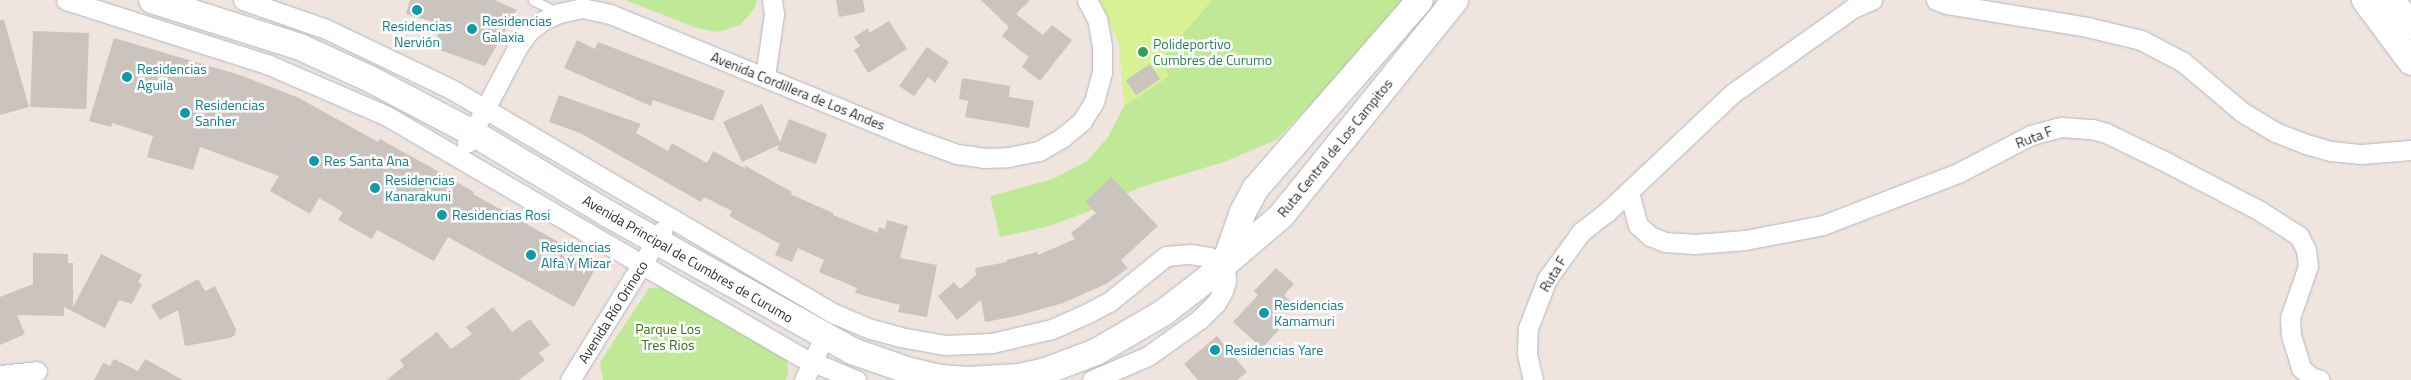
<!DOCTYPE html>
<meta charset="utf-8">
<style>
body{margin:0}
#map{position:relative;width:2411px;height:380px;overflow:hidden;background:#efe5de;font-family:"Titillium Web",sans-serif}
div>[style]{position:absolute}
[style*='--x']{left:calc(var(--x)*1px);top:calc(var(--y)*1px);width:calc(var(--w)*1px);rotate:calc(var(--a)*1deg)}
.green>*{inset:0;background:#c0e997}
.pitch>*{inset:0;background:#d8f193}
.building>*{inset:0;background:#cbc3bd;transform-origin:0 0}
.roads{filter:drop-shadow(0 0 1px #b2b7c1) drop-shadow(0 0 1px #b2b7c1)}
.lane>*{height:9px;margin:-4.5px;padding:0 4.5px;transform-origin:4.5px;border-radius:4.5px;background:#fff}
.street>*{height:19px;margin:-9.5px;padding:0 9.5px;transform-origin:9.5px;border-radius:9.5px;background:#fff}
.secondary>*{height:26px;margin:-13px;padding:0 13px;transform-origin:13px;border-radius:13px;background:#fff}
.dots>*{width:14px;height:14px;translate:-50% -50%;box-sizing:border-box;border:2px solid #fff;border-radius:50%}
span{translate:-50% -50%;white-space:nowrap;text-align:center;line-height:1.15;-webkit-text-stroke:5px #fff;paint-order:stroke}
.culture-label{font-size:14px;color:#0d838f}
.left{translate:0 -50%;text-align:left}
.leisure-label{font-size:14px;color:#27864d}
.street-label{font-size:14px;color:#2d2d2d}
.park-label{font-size:14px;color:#377115}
</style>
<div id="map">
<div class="green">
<i style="clip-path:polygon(625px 0,757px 0,754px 9px,740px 25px,718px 32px,697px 28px)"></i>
<i style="clip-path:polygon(1212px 0,1412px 0,1276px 140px,1224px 162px,1141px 187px,1087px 212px,1049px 226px,1000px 237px,990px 196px,1053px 179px,1087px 161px,1108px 137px,1124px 106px,1169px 76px,1160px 60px)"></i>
<i style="clip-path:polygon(665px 287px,787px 355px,788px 376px,785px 380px,603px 380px,600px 362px,649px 288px)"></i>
</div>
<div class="pitch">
<i style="clip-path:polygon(1100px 0,1212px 0,1160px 60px,1169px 76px,1124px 106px,1119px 44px)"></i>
</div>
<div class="building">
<i style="clip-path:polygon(410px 0,494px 0,517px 10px,485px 66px,434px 48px,441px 24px,406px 14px)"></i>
<i style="clip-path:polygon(836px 0,863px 0,865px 12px,839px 17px)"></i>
<i style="clip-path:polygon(981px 0,1030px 0,1016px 14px,1043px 35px,1052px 25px,1072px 40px,1040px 81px,1022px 67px,1029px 57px,1002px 36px,1009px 27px)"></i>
<i style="clip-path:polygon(0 20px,4px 20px,29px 107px,0 115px)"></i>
<i style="clip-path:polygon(889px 21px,907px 49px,868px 73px,854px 50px,860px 46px,854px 37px,868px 28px,869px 33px)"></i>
<i style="left:33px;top:31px;width:56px;height:76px;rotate:2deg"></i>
<i style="clip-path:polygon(114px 38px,240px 75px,299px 98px,378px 142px,380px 139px,434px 169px,474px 192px,473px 194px,598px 264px,574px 307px,448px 237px,434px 261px,377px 230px,372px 239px,338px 220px,343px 212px,319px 198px,310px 214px,270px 191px,279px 176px,200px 147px,193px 170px,147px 157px,153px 136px,112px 123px,111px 127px,89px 121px)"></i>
<i style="clip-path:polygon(577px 40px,595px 49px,598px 42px,725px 91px,713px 121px,653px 100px,651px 106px,564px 68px)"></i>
<i style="clip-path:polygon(927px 47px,949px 62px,935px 83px,928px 77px,914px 96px,899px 86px)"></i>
<i style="left:1150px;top:64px;width:18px;height:29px;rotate:56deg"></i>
<i style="clip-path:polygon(962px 78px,1010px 86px,1009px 97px,1034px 101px,1029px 128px,965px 117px,968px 101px,959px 99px)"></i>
<i style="clip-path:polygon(559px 95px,641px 124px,636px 133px,668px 151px,672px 143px,707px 163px,713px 151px,746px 169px,744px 165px,792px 192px,790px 194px,833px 213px,833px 215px,878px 233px,879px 227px,885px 229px,887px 220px,908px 226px,900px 258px,937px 265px,927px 317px,898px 312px,900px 305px,855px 293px,857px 288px,819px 272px,824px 260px,798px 248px,792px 262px,775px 255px,780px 244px,729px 216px,732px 211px,704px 197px,701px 202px,580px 133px,549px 122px)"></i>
<i style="clip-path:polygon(762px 104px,780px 142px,789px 119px,827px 134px,816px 164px,777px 150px,779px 145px,742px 162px,723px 122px)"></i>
<i style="clip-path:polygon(1111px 177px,1158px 226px,1121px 260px,1128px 268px,1106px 284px,1063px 303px,1017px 316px,985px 322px,981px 300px,957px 320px,938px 296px,954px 282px,960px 289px,976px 275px,975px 268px,1007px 262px,1007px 260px,1037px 252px,1038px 255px,1075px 239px,1071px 233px,1096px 213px,1085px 202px)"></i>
<i style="clip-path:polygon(33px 253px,68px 254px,68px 263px,73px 263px,73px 307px,101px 254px,142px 275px,138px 282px,142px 284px,132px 304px,119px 300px,105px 328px,64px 307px,64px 316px,17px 315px,25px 334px,0 345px,0 297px,33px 284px)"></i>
<i style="clip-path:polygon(1276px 268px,1294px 284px,1284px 295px,1294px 305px,1275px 325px,1279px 330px,1262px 348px,1233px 322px,1258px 295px,1254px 291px)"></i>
<i style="clip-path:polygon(198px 279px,205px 291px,215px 286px,236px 329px,235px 335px,230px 338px,185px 346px,178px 310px,160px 320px,151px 305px)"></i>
<i style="clip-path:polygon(493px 307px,512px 332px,530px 319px,550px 345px,539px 353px,545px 360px,519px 380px,387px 380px,404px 366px,400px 360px,437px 332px,451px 349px,472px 334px,466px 327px)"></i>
<i style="clip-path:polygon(1217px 336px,1247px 372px,1237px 380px,1198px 380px,1184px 364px)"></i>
<i style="clip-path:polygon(114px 359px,138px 371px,145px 359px,183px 380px,94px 380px,103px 363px,110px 366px)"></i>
</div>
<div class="roads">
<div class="lane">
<i style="--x:533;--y:0;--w:29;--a:27"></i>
</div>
<div class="street">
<i style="--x:66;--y:0;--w:211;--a:17.7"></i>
<i style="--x:267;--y:64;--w:131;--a:23.4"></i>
<i style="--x:387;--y:116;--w:479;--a:30.2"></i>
<i style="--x:801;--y:357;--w:60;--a:22.7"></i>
<i style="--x:243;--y:0;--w:88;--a:19.3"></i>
<i style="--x:326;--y:29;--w:139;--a:25.6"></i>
<i style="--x:451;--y:89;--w:445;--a:30.4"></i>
<i style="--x:835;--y:314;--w:39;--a:23"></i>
<i style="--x:871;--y:329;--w:30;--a:15"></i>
<i style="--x:900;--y:337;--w:46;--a:10.1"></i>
<i style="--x:945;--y:345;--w:47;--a:-2.4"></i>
<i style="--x:992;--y:343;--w:22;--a:-13"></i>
<i style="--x:1013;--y:338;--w:40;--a:-13"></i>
<i style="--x:1052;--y:329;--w:39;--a:-24"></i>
<i style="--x:1088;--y:313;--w:24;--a:-28"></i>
<i style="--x:1109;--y:302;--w:73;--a:-38.9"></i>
<i style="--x:1166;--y:256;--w:24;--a:-5"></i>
<i style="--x:1190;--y:254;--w:19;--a:9"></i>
<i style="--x:1209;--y:257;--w:17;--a:21"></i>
<i style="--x:1225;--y:263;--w:18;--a:87"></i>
<i style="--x:1226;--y:281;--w:10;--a:107"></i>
<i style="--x:1223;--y:291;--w:14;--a:120"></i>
<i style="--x:1216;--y:303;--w:23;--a:135"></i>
<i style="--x:1200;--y:319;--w:64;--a:144.6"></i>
<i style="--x:1148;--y:356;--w:61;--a:156.8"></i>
<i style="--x:1936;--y:0;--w:12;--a:20"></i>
<i style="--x:1947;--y:4;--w:142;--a:9.3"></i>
<i style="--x:2087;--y:27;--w:56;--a:13.5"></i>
<i style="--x:2141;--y:40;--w:47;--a:27.6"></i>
<i style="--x:2183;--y:62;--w:77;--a:40.3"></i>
<i style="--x:2242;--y:112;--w:39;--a:31"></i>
<i style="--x:2275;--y:132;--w:33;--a:21"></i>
<i style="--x:2306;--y:144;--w:26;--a:16"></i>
<i style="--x:2331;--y:151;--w:30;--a:6"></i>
<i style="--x:2361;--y:154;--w:50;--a:-4.6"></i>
<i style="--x:765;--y:77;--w:64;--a:-81.9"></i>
<i style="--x:774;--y:14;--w:14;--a:-98"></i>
<i style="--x:467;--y:143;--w:107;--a:-62.2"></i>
<i style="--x:517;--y:48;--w:19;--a:-55"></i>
<i style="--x:528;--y:32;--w:18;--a:-38"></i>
<i style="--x:542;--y:21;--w:19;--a:-25"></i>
<i style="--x:559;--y:13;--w:24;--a:-12"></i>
<i style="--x:582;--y:8;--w:29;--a:12"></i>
<i style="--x:610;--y:14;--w:330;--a:22.3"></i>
<i style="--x:915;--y:139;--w:45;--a:19.7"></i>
<i style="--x:957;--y:154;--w:27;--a:8"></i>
<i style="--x:984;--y:158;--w:24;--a:-2"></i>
<i style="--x:1008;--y:157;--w:32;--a:-11"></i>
<i style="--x:1039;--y:151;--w:28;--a:-30"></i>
<i style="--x:1063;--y:137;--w:25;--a:-40"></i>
<i style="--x:1082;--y:121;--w:22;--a:-58"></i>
<i style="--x:1094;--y:102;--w:30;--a:-75"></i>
<i style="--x:1102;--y:73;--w:27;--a:-90"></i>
<i style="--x:1102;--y:46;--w:27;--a:-100"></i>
<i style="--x:1097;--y:19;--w:21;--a:-118"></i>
<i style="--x:1629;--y:192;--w:34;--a:75"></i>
<i style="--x:1638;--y:225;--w:16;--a:43"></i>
<i style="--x:1650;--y:236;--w:16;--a:22"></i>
<i style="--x:1665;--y:242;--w:30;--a:4"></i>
<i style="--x:1695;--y:244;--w:50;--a:-4.6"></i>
<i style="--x:1745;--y:240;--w:79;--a:-10.9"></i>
<i style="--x:1823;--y:225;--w:145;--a:-21.1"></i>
<i style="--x:1958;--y:173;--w:82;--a:-27.5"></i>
<i style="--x:2031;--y:135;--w:31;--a:-15"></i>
<i style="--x:2061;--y:127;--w:31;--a:4"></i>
<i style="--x:2092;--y:129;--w:15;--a:16"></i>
<i style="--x:2106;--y:133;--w:67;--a:25.8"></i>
<i style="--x:2166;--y:162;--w:106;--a:27.5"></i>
<i style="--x:2260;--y:211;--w:46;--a:32.7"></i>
<i style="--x:2299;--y:236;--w:16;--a:63"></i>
<i style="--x:2306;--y:250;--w:16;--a:83"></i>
<i style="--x:2308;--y:266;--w:55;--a:109.1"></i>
<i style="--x:2290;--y:318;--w:17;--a:87"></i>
<i style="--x:2291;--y:335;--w:34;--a:73"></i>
<i style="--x:2301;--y:368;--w:13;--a:42"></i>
<i style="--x:2311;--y:377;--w:9;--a:18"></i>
<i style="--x:0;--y:375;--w:37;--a:-6"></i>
<i style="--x:570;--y:380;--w:176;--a:-58.2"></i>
<i style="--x:804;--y:380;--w:47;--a:-65.1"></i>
<i style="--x:1533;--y:380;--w:28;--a:-103"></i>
<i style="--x:1527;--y:353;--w:25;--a:-88"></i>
<i style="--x:1528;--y:328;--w:53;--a:-68.8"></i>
<i style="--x:1547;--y:279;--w:58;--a:-54.1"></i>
<i style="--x:1581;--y:232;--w:33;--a:-38"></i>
<i style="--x:1607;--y:212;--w:173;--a:-43.4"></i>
<i style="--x:1733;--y:93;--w:147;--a:-35.3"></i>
<i style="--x:1853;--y:8;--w:21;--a:-23"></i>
</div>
<div class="secondary">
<i style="--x:152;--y:0;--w:155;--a:17.6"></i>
<i style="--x:300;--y:47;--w:77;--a:24.6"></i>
<i style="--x:370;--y:79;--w:116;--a:27.7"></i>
<i style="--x:473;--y:133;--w:160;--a:30.9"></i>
<i style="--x:610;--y:215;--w:278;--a:29.3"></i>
<i style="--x:852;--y:351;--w:58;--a:19.1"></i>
<i style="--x:907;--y:370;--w:34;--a:14"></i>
<i style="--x:940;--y:378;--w:27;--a:4"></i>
<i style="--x:967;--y:380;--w:53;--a:-3.2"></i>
<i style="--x:1020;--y:377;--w:27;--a:-13"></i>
<i style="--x:1046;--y:371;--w:53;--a:-20.8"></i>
<i style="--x:1096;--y:352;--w:78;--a:-30.2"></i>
<i style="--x:1163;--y:313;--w:56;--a:-37.7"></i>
<i style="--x:1207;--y:279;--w:97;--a:-40.4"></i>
<i style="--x:1281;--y:216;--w:277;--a:-51.1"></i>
<i style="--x:2365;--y:0;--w:77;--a:53.4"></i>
<i style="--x:2391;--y:0;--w:33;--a:52"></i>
<i style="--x:1226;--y:260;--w:51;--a:-70.5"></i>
<i style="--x:1243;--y:212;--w:27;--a:-62"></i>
<i style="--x:1256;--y:188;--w:249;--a:-48.9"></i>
</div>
</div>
<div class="dots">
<i style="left:417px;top:10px;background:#0f9aa8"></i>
<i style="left:472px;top:29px;background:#0f9aa8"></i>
<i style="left:1143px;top:52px;background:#2e9e5b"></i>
<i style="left:127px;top:77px;background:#0f9aa8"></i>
<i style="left:185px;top:113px;background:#0f9aa8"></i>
<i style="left:314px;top:161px;background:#0f9aa8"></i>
<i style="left:375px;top:188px;background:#0f9aa8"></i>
<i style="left:442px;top:215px;background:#0f9aa8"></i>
<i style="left:531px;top:255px;background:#0f9aa8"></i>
<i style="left:1264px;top:313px;background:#0f9aa8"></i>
<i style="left:1215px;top:350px;background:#0f9aa8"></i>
</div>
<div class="culture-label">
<span class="left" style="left:482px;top:29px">Residencias<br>Galaxia</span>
<span style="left:417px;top:34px">Residencias<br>Nervión</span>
<span class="left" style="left:137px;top:77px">Residencias<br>Aguila</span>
<span class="left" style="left:195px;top:113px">Residencias<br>Sanher</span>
<span class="left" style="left:324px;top:161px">Res Santa Ana</span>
<span class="left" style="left:385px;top:188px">Residencias<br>Kanarakuni</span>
<span class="left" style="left:452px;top:215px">Residencias Rosi</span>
<span class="left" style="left:541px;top:255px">Residencias<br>Alfa Y Mizar</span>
<span class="left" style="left:1274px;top:313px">Residencias<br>Kamamuri</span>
<span class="left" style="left:1225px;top:350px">Residencias Yare</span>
</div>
<div class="leisure-label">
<span class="left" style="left:1153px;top:52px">Polideportivo<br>Cumbres de Curumo</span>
</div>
<div class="street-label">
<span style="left:798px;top:91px;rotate:22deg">Avenida Cordillera de Los Andes</span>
<span style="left:2034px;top:137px;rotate:-21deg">Ruta F</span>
<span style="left:1335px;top:148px;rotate:-51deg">Ruta Central de Los Campitos</span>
<span style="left:688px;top:259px;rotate:30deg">Avenida Principal de Cumbres de Curumo</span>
<span style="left:1553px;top:274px;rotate:-59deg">Ruta F</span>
<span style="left:613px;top:312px;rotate:-58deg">Avenida Río Orinoco</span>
</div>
<div class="park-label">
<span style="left:668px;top:337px">Parque Los<br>Tres Rios</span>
</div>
</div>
